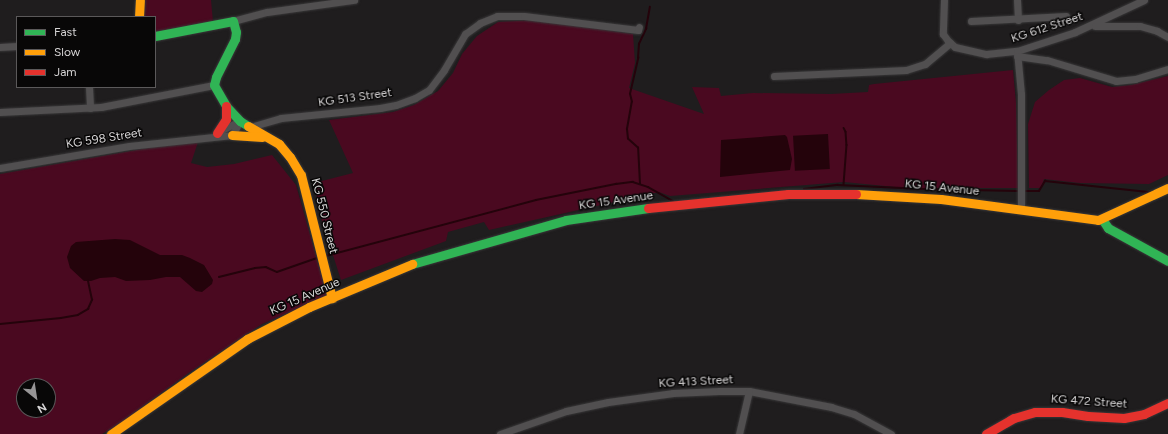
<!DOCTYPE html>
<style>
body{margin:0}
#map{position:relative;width:1168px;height:434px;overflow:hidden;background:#1f1d1e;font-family:Figtree,sans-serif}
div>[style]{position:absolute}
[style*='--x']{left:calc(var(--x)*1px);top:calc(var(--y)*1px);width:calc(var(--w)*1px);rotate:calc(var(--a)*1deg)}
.green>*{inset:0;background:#4a0920}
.water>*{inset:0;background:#24030b;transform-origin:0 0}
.stream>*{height:1.5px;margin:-0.75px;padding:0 0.75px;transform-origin:0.75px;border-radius:0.75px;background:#24030b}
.roads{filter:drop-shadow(0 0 1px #393839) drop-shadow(0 0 1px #393839)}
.street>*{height:7px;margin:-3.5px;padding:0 3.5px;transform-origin:3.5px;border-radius:3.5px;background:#514f50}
.fast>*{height:9px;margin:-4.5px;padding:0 4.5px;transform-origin:4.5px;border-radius:4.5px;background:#30b455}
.slow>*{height:9px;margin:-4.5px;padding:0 4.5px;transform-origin:4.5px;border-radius:4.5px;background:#ff9f0a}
.jam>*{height:9px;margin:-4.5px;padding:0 4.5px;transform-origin:4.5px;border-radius:4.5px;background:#e5322d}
span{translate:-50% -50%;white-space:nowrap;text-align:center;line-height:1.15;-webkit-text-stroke:3px #080707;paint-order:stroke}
.street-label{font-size:12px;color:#d7d5d6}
.legend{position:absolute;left:16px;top:16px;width:140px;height:72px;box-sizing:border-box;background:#080707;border:1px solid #5b595a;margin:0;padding:5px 7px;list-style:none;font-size:12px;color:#d7d5d6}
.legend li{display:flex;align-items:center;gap:8px;height:20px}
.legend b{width:20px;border:1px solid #5b595a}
.north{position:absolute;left:16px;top:378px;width:40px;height:40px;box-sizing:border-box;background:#080707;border:1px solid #5b595a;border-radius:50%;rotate:150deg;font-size:11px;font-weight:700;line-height:16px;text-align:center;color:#d7d5d6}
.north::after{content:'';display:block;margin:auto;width:14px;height:18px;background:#979596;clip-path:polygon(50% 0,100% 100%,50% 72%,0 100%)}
</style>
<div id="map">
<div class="green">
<i style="clip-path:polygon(139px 0,211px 0,213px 22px,155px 37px,155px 17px,139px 17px)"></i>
<i style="clip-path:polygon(534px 20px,633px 34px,635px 63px,629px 88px,704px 114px,692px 87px,719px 88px,721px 96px,753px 93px,831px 94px,868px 92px,869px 85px,874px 84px,1013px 70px,1016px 103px,1018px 188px,906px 188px,844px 182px,670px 196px,659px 192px,489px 230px,484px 222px,448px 232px,446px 241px,341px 280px,322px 221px,314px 183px,353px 173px,329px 120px,393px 112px,414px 105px,438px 91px,453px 73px,462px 54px,477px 36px,498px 22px)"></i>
<i style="clip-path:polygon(1168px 76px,1168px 175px,1149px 184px,1080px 183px,1044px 179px,1041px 188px,1029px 188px,1028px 124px,1035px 102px,1049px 90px,1064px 80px,1080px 78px,1112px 87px,1131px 85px)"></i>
<i style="clip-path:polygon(evenodd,199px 139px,191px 163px,207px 167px,234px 164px,272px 155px,296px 185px,327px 296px,262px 324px,187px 374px,119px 424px,102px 434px,0 434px,0 174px,199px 139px,24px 386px,48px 386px,48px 410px,24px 410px,24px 386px)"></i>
</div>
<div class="water">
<i style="left:828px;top:134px;width:35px;height:35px;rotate:87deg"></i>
<i style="clip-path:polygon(785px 135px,787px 137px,792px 159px,790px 170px,720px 177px,721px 140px)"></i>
<i style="clip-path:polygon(115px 239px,130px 240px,160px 255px,182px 255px,190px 258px,204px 265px,213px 280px,212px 284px,202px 292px,196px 291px,180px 277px,166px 277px,150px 280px,126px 281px,115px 277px,100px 278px,91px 281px,84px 281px,70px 268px,67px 257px,71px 246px,76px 242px)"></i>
</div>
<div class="stream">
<i style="--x:844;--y:128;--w:4;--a:63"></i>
<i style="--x:846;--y:132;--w:13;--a:86"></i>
<i style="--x:847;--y:145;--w:40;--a:94.3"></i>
<i style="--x:640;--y:184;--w:36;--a:-93"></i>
<i style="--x:638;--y:148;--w:13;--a:-138"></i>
<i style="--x:628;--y:139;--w:10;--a:-96"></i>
<i style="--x:627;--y:129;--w:27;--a:-80"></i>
<i style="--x:632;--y:102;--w:8;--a:-104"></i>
<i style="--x:630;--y:94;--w:37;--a:-77"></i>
<i style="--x:638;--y:58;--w:14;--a:-86"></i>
<i style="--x:639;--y:44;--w:17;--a:-65"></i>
<i style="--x:646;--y:29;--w:22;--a:-80"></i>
<i style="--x:804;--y:189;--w:34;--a:-7"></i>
<i style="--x:838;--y:185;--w:86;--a:2.7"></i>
<i style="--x:924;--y:189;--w:93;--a:1.2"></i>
<i style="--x:1026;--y:191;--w:13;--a:0"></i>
<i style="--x:1039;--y:191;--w:12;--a:-59"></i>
<i style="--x:1045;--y:181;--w:106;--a:6"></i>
<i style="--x:326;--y:256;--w:217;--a:-14.9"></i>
<i style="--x:536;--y:200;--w:82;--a:-11.3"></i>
<i style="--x:616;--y:184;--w:17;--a:-7"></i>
<i style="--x:633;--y:182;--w:16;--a:18"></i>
<i style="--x:648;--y:187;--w:29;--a:29"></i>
<i style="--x:219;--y:277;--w:37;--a:-14"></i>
<i style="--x:255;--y:268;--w:11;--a:-5"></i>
<i style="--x:266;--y:267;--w:12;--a:24"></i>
<i style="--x:277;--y:272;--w:42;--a:-19.3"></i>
<i style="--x:0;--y:324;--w:61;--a:-5.6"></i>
<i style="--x:61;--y:318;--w:17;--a:-10"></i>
<i style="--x:78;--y:315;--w:12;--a:-31"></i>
<i style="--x:88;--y:309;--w:10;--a:-66"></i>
<i style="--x:92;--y:300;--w:19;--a:-102"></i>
</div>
<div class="roads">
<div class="street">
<i style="--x:944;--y:0;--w:34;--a:92"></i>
<i style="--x:943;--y:34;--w:9;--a:54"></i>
<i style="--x:948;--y:41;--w:9;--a:41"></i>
<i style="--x:955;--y:47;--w:32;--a:13"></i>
<i style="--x:986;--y:54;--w:31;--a:-6"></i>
<i style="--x:1017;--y:51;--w:61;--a:-18.1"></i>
<i style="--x:1075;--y:32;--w:76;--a:-24.9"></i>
<i style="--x:1017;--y:0;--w:20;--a:87"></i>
<i style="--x:233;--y:21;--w:35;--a:-15"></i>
<i style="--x:267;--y:12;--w:88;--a:-7.9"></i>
<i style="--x:971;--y:21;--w:95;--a:-3"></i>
<i style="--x:1095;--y:26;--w:45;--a:0"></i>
<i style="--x:1140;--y:26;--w:18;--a:16"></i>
<i style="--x:1157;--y:31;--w:13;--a:29"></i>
<i style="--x:0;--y:47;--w:17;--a:-3"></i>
<i style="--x:1017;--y:51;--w:43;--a:84.7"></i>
<i style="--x:1021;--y:94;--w:114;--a:90"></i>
<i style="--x:1017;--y:56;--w:30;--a:8"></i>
<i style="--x:1047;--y:60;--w:72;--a:16.9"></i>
<i style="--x:1116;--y:81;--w:19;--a:-6"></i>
<i style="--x:1135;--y:79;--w:34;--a:-17"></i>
<i style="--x:774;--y:76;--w:132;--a:-2.6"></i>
<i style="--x:906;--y:70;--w:20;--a:-18"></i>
<i style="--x:925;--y:64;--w:33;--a:-40"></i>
<i style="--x:89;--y:87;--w:21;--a:87"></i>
<i style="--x:0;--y:112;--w:101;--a:-2.8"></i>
<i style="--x:101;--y:107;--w:115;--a:-11"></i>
<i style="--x:250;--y:127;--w:32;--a:-16"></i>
<i style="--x:281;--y:118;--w:100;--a:-5.8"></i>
<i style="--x:380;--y:108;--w:16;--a:-11"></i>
<i style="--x:396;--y:105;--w:20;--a:-20"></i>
<i style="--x:415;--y:98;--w:16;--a:-30"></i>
<i style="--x:429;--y:90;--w:25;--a:-53"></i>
<i style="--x:444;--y:70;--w:42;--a:-59.7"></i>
<i style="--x:465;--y:34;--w:19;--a:-36"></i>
<i style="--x:480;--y:23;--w:18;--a:-22"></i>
<i style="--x:497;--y:16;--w:27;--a:0"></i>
<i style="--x:524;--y:16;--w:115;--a:7"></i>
<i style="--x:638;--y:30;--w:3;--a:-72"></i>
<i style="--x:218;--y:132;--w:25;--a:-27"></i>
<i style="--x:0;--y:168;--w:131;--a:-9.7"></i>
<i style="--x:129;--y:146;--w:104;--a:-6.1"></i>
<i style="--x:232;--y:135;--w:16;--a:-60"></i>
<i style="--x:500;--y:434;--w:70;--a:-19.2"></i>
<i style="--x:566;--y:411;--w:43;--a:-12.1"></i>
<i style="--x:608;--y:402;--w:66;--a:-7.9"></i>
<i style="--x:673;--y:393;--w:46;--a:-2.5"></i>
<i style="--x:719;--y:391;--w:30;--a:0"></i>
<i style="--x:749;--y:391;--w:84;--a:11"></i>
<i style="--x:831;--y:407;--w:24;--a:17"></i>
<i style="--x:854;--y:414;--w:42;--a:28.4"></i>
<i style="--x:739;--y:434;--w:44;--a:-76.9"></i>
</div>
<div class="fast">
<i style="--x:155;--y:36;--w:79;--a:-10.9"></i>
<i style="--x:233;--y:21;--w:11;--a:75"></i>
<i style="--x:236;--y:32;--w:7;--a:98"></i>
<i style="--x:235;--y:39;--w:42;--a:116.6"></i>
<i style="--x:216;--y:77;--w:8;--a:104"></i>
<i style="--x:214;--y:85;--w:24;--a:60"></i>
<i style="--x:226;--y:106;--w:21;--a:47"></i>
<i style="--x:240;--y:121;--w:9;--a:32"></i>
<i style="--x:1102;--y:219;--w:11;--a:56"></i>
<i style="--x:1108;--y:228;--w:68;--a:28.8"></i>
<i style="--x:412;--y:264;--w:160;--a:-15.9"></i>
<i style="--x:566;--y:220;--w:83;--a:-8.3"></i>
</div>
<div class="slow">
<i style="--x:139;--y:17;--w:17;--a:-87"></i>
<i style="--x:248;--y:126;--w:36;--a:30"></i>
<i style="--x:279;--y:144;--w:17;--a:50"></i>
<i style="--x:290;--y:157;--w:21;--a:59"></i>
<i style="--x:301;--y:175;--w:127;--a:75.9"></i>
<i style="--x:232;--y:135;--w:30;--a:4"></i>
<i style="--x:856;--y:194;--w:85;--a:3.4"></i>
<i style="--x:941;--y:199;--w:158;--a:7.6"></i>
<i style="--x:1098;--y:220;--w:77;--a:-24.6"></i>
<i style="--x:111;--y:434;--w:166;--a:-34.9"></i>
<i style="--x:247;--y:339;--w:70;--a:-27.3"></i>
<i style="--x:309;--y:307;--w:112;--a:-22.7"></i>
</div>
<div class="jam">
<i style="--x:217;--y:133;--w:17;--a:-57"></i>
<i style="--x:226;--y:119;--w:13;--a:-90"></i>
<i style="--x:648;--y:208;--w:141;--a:-5.7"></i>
<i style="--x:788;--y:194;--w:68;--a:0"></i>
<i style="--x:986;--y:434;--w:32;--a:-30"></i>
<i style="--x:1014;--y:418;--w:22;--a:-16"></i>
<i style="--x:1035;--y:412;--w:27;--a:0"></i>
<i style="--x:1062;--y:412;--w:26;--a:9"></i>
<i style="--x:1088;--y:416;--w:36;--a:3"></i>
<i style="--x:1124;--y:418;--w:20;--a:-11"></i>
<i style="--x:1144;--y:414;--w:26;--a:-25"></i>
</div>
</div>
<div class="street-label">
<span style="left:1047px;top:28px;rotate:-18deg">KG 612 Street</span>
<span style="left:355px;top:98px;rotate:-8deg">KG 513 Street</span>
<span style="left:104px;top:139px;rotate:-9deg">KG 598 Street</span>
<span style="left:942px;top:188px;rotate:6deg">KG 15 Avenue</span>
<span style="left:616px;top:201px;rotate:-8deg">KG 15 Avenue</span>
<span style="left:324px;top:216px;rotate:76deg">KG 550 Street</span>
<span style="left:305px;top:297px;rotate:-24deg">KG 15 Avenue</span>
<span style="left:696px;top:382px;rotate:-3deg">KG 413 Street</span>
<span style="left:1089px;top:402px;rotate:4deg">KG 472 Street</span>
</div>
<ul class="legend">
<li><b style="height:5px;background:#30b455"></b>Fast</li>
<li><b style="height:5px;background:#ff9f0a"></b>Slow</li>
<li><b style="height:5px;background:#e5322d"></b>Jam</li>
</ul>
<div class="north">N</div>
</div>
